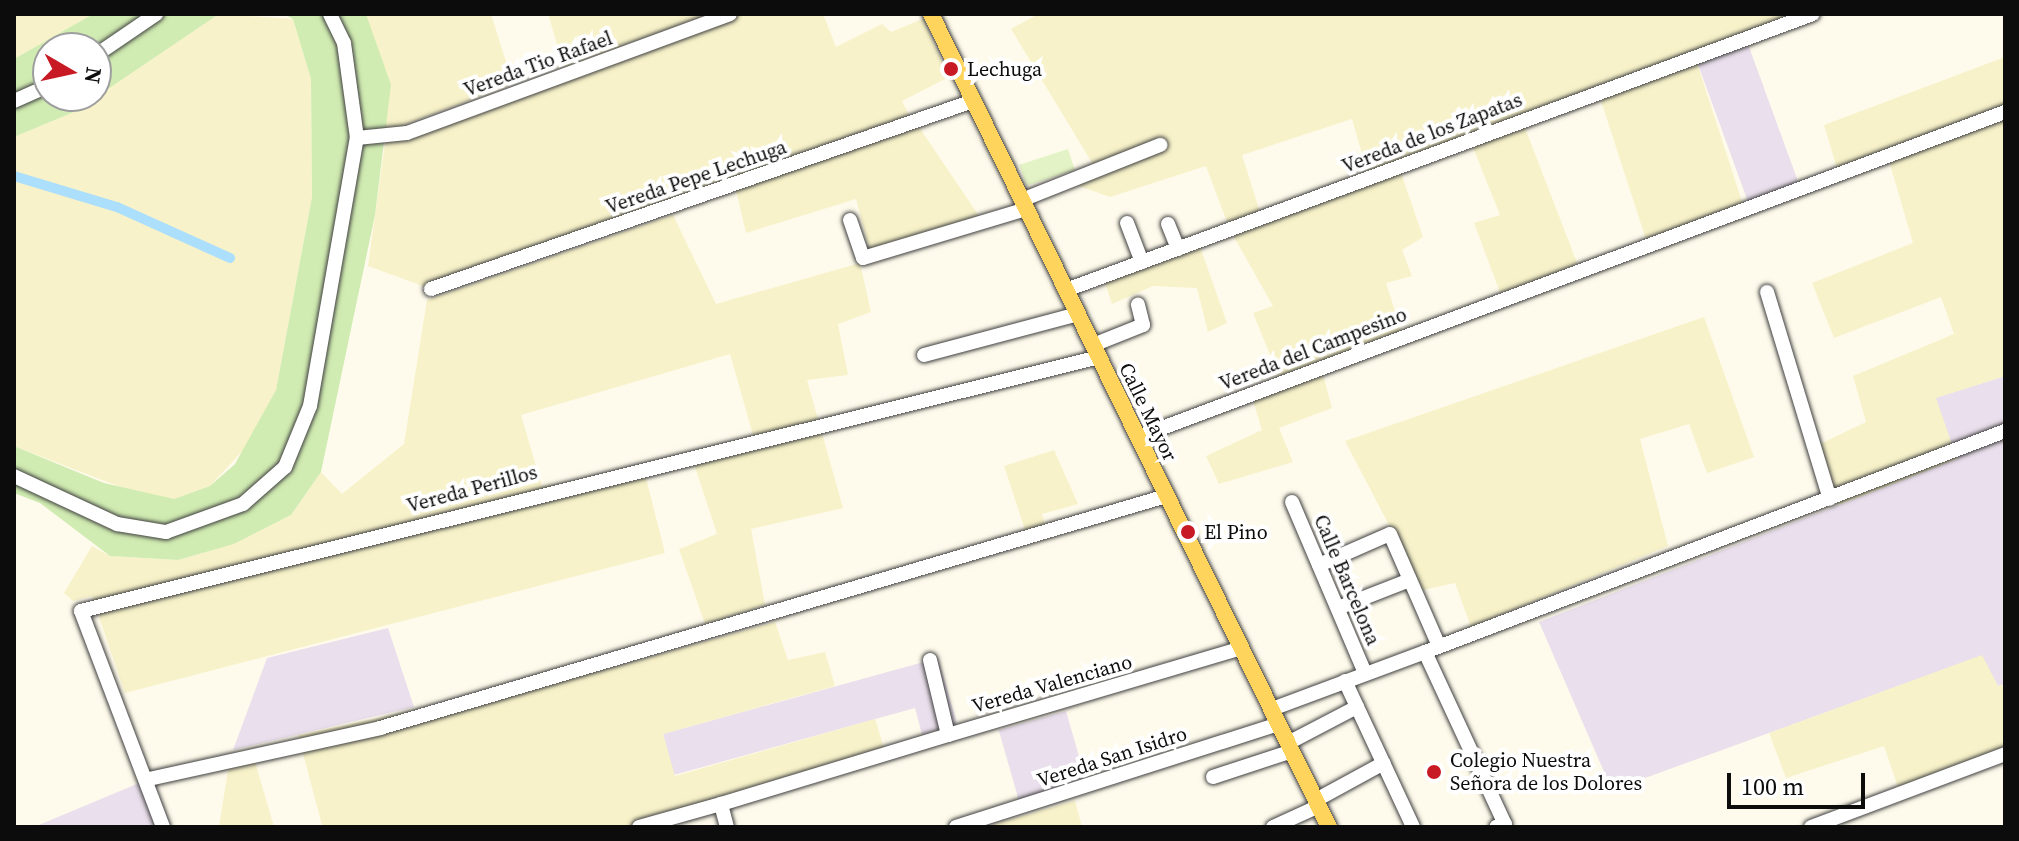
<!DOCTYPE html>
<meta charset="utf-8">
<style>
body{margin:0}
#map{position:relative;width:2019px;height:841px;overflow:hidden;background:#fffbec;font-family:"Source Serif 4",serif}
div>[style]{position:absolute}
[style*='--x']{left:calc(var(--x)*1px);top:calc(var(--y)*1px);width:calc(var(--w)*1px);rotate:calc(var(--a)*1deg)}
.industrial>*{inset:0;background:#eadfec;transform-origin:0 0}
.farmland>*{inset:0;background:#f7f2c9;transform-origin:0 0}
.green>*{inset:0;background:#d1ecb2}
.pitch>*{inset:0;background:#e4f3c5;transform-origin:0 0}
.canal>*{height:10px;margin:-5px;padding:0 5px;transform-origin:5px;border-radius:5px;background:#acdffb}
.roads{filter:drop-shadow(0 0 2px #3f3f3f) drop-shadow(0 0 2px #3f3f3f)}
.minor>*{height:14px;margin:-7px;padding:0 7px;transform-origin:7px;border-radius:7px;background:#fff}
.major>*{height:16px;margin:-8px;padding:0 8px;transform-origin:8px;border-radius:8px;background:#ffd45c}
.dots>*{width:22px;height:22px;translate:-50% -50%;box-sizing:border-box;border:4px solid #fff;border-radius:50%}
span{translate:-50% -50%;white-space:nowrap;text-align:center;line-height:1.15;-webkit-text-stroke:8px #fff;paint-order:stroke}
.street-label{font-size:20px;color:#0c0c0c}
.poi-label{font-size:20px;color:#0c0c0c}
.left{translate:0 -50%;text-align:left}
.frame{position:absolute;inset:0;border:16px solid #0c0c0c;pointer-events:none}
.north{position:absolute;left:32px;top:32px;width:80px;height:80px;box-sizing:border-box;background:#fff;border:2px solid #9e9e9e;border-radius:50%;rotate:99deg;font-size:22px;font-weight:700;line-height:32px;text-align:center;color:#0c0c0c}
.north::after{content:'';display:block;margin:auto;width:28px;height:36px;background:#c71a25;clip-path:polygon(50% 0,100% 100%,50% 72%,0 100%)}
.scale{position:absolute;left:1727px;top:773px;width:138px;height:36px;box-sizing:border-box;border:4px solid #0c0c0c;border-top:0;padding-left:10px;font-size:24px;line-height:28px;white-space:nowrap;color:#0c0c0c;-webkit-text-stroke:6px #fff;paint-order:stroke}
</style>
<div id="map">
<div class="industrial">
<i style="left:1748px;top:44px;width:161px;height:54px;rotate:70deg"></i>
<i style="clip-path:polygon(2005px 376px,2005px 684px,1998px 686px,1981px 656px,1612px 790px,1539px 622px,1956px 459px,1935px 398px)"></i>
<i style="clip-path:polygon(388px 628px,414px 707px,233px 750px,267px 658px)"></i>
<i style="clip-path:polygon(938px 658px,957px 723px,922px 735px,915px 708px,674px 775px,663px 734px)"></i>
<i style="left:1066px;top:711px;width:73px;height:70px;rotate:74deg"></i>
<i style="clip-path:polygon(144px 781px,154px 827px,34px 827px)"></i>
</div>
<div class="farmland">
<i style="clip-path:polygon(14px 14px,93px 14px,14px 59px)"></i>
<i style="clip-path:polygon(219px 14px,293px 19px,311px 79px,312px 197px,276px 390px,248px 445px,210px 486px,174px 499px,141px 495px,14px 446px,14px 137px,74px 112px)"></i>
<i style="clip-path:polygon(366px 14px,491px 14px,513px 84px,385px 132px)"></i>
<i style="clip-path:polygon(548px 14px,709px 14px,564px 67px)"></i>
<i style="clip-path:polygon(730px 14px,823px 14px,836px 47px,882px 24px,891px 32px,923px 19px,949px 77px,902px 101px,913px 124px,431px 289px,368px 266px,386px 136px)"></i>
<i style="clip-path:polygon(1038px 14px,1806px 14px,1367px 171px,1352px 119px,1242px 155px,1262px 218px,1399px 167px,1423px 237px,1402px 250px,1412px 276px,1386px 283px,1403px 336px,1321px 367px,1332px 408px,1279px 428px,1293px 462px,1219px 484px,1206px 456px,1262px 430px,1251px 394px,1281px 382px,1253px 313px,1273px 306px,1230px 230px,1206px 166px,1110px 197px,1079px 186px,1094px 166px,1011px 29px)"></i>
<i style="clip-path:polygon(2005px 57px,2005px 376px,1936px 398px,1957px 459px,1839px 505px,1820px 444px,1866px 422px,1853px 376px,1954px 334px,1941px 297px,1834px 338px,1812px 283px,1913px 243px,1887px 154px,1838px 172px,1824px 125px)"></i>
<i style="left:1697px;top:63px;width:154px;height:103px;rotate:72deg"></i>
<i style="clip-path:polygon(1522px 120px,1581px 273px,1504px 303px,1474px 223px,1500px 215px,1470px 140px)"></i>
<i style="clip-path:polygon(919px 127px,979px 216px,886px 250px,869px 248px,856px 199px,746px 233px,735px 186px)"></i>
<i style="clip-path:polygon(673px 215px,716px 304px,860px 263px,871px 312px,838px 324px,848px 375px,807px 380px,843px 508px,751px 529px,765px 605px,705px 624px,679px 549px,717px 534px,694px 464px,807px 424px,753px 435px,730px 354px,521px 415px,542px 486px,645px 474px,665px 553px,125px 693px,92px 596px,73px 601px,64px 593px,92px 546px,110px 556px,178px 560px,234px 544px,291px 515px,321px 472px,342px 494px,404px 444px,427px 300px)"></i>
<i style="clip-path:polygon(1198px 241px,1227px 323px,1208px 332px,1197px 288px,1153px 286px,1112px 304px,1104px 279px)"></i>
<i style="clip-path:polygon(1704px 317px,1754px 457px,1707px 473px,1689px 424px,1640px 439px,1668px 546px,1471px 627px,1455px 583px,1423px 590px,1345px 441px)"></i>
<i style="clip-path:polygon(1054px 450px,1078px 504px,1042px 514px,1046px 529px,1027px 536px,1004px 466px)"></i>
<i style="clip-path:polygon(775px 622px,788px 660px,825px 652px,835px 686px,663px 734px,675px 776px,875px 719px,886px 754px,639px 827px,316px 827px,322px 825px,298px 735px,608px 669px)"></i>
<i style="clip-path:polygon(1982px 655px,1998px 686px,2005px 684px,2005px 759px,1898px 787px,1884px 746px,1786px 778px,1769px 733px)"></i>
<i style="clip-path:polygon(254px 758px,274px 827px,219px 827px,229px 764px)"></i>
<i style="clip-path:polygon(1075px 801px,1082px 827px,985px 827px,1074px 801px)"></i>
</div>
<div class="green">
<i style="clip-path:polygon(evenodd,93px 14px,219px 14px,74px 112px,14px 137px,14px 59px,93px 14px,48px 48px,96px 48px,96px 96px,48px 96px,48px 48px)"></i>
<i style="clip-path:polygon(284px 14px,366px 14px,391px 85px,375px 215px,321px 472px,291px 515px,234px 544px,178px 560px,110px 556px,40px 503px,14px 493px,14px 446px,104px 483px,174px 499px,210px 486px,235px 464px,276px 390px,312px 197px,311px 79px,293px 19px)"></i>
</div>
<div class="pitch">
<i style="left:1068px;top:149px;width:22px;height:51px;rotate:72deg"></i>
</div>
<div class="canal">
<i style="--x:14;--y:176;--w:108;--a:16.8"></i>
<i style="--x:117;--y:207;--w:124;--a:24.3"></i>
</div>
<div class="roads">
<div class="minor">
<i style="--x:96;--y:55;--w:73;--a:-34.3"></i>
<i style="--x:14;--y:101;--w:37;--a:-24"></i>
<i style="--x:357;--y:138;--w:50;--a:-5.7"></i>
<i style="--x:407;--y:133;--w:344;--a:-20.2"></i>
<i style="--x:1022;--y:200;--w:149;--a:-21.7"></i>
<i style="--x:850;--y:220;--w:40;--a:71.1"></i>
<i style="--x:863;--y:258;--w:170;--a:-16.7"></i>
<i style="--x:1127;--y:223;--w:42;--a:69"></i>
<i style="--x:1168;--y:224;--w:27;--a:68"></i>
<i style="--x:431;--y:289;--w:574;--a:-19.13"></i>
<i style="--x:1066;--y:290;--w:796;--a:-20.28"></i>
<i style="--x:1767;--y:292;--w:216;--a:73.1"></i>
<i style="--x:1093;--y:345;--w:54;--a:-21.8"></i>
<i style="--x:1143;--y:325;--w:21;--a:-104"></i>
<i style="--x:924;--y:355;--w:159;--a:-14.9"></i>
<i style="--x:1138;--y:437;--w:926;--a:-20.55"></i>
<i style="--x:14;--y:476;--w:114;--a:25"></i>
<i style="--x:117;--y:524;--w:50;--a:9.3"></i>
<i style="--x:166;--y:532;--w:82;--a:-20"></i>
<i style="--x:243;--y:504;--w:56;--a:-41.4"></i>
<i style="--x:285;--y:467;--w:66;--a:-67.7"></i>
<i style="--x:310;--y:406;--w:272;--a:-80.1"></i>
<i style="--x:357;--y:138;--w:96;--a:-97.8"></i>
<i style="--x:344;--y:43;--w:32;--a:-116"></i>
<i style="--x:1292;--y:502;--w:186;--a:66.9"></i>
<i style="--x:1319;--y:565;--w:77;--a:-23.6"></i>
<i style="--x:1390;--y:534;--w:122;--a:66.4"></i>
<i style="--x:1338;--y:608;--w:77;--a:-21.3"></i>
<i style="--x:1425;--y:652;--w:621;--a:-20.86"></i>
<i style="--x:930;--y:660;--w:77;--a:76.5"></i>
<i style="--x:948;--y:735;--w:306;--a:-16.5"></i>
<i style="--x:1345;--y:681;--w:161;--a:65"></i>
<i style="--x:1272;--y:709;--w:163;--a:-20.4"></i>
<i style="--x:1425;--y:652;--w:190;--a:65.1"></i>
<i style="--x:1505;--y:824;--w:9;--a:162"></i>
<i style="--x:1288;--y:743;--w:78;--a:-27.6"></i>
<i style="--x:1213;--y:777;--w:83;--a:-18.2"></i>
<i style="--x:149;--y:779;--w:237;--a:-12.4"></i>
<i style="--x:380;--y:728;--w:820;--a:-16.44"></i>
<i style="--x:1316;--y:800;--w:77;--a:-28.6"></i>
<i style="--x:163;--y:827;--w:231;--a:-110.8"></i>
<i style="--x:81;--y:611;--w:1049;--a:-14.01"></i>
<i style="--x:639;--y:827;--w:85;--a:-15.7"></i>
<i style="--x:727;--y:827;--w:24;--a:-105"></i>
<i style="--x:721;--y:804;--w:237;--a:-16.9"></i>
<i style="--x:956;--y:827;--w:339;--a:-17.7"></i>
<i style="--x:1273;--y:827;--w:51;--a:-24.5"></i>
<i style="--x:1811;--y:827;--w:207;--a:-20.6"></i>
</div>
<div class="major">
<i style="--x:931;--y:14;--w:905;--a:63.92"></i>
</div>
</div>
<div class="dots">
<i style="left:951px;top:69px;background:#c71a25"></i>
<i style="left:1188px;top:532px;background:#c71a25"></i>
<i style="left:1434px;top:772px;background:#c71a25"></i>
</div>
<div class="street-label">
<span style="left:538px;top:64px;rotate:-20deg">Vereda Tio Rafael</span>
<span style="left:1432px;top:133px;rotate:-21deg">Vereda de los Zapatas</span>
<span style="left:696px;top:177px;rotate:-19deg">Vereda Pepe Lechuga</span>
<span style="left:1313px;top:349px;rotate:-21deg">Vereda del Campesino</span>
<span style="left:1148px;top:412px;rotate:64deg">Calle Mayor</span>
<span style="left:472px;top:489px;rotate:-15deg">Vereda Perillos</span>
<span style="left:1347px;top:580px;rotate:67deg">Calle Barcelona</span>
<span style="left:1052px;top:684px;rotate:-16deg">Vereda Valenciano</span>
<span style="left:1112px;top:757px;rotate:-18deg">Vereda San Isidro</span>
</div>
<div class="poi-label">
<span class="left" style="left:967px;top:69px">Lechuga</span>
<span class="left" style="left:1204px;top:532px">El Pino</span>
<span class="left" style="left:1450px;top:772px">Colegio Nuestra<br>Señora de los Dolores</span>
</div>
<div class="frame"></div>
<div class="north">N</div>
<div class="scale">100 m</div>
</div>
